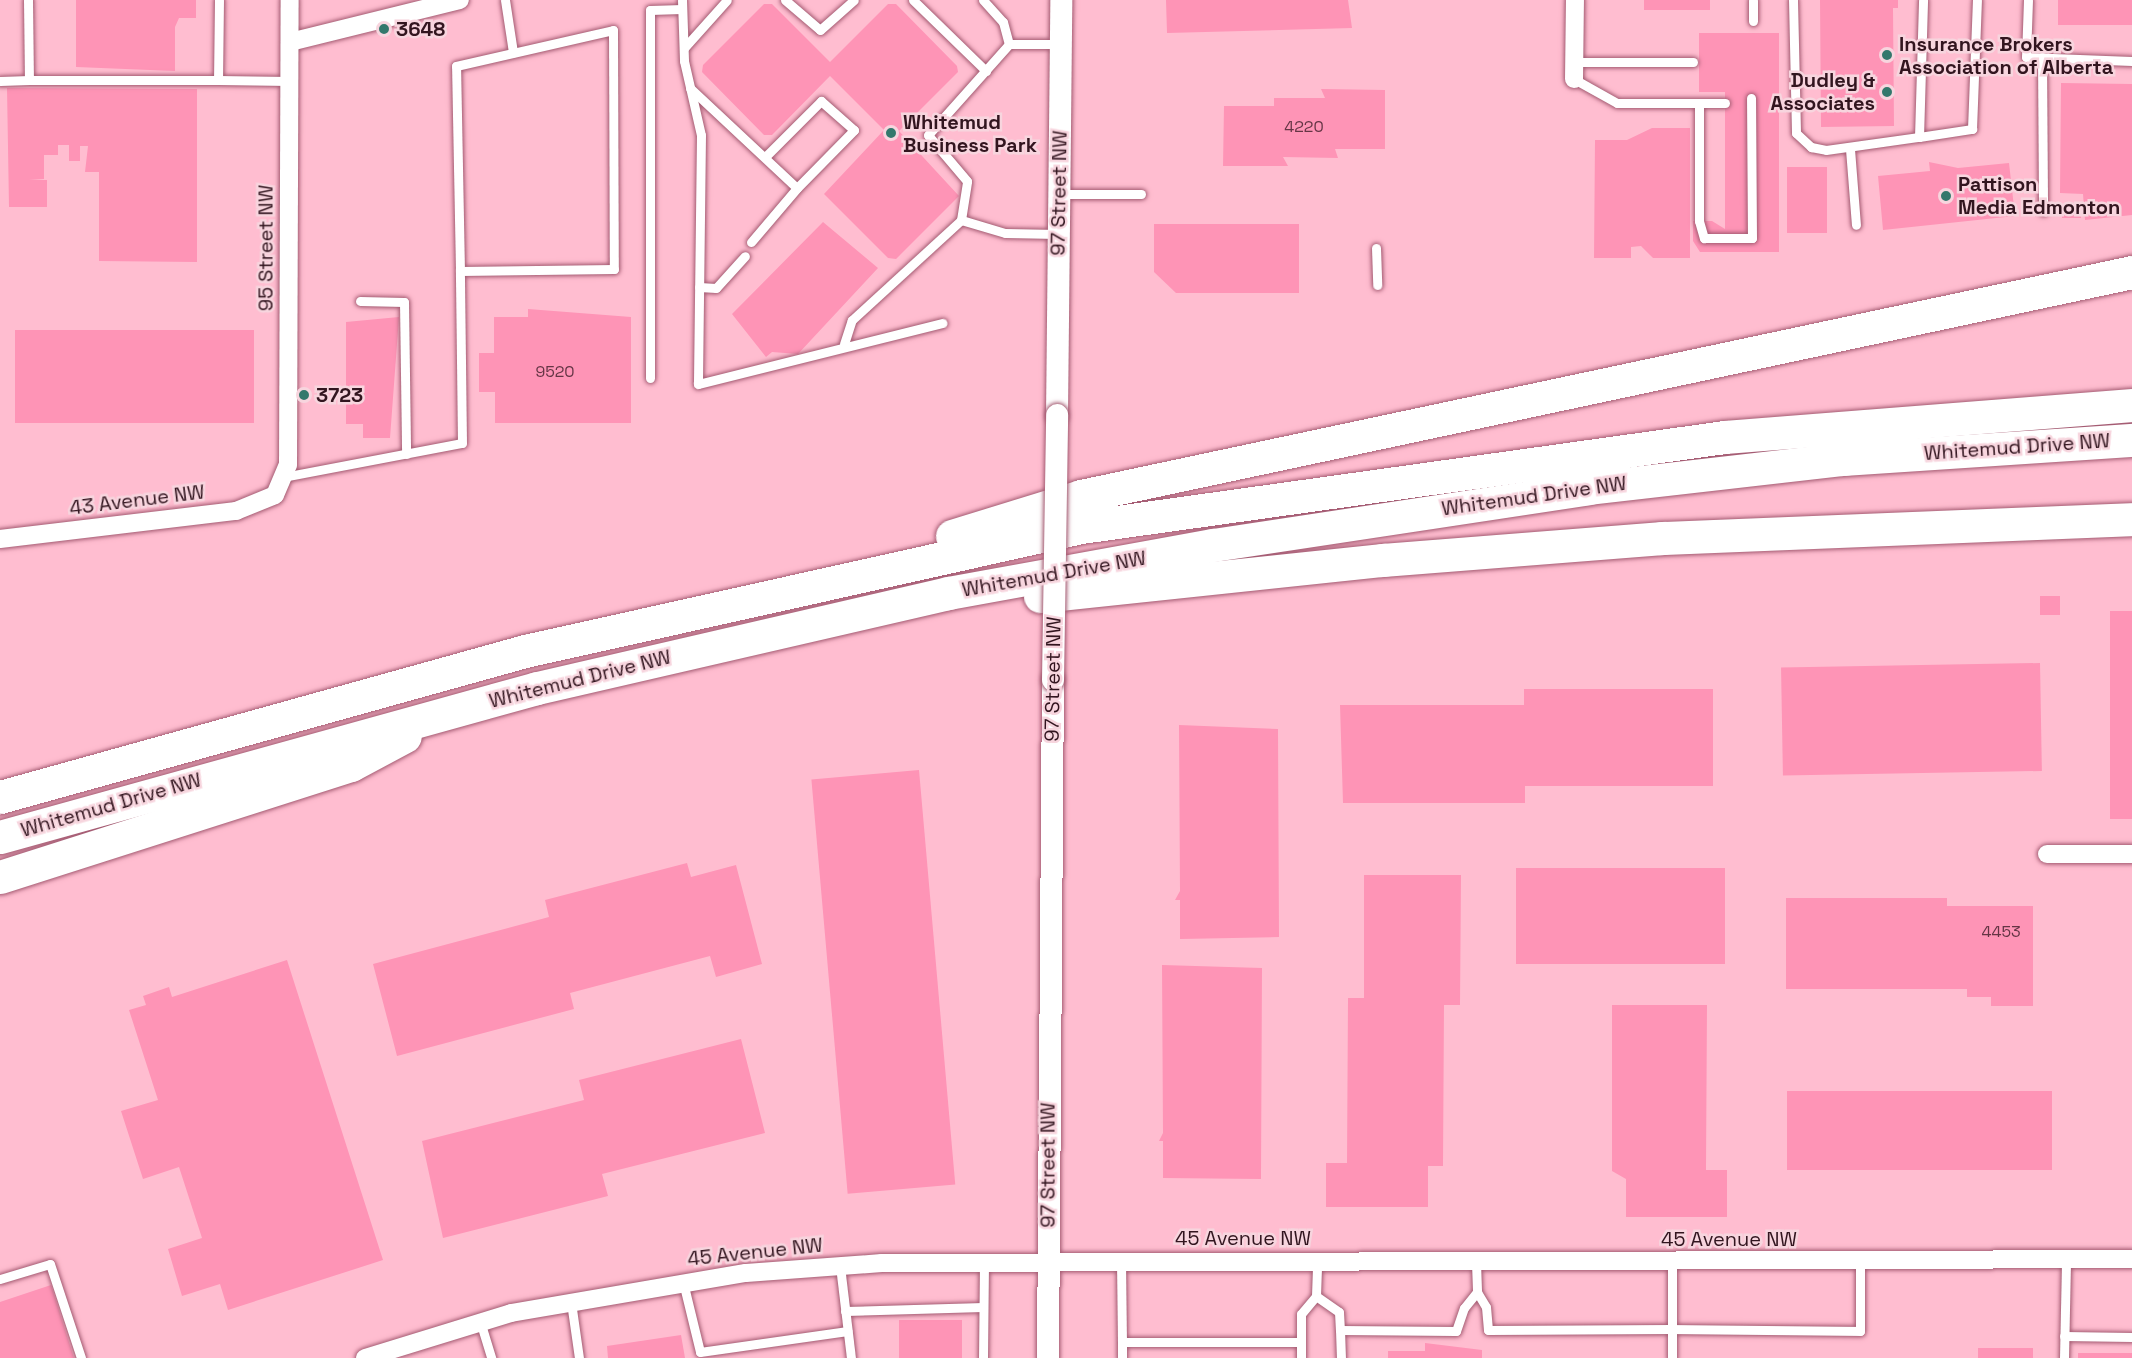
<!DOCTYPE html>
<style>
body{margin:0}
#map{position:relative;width:2132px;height:1358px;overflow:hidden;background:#ffbdd0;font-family:"Space Grotesk",sans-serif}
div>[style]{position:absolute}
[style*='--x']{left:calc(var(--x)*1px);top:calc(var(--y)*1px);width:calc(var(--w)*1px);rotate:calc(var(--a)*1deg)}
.building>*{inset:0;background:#fe94b6;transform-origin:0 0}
.roads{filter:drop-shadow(0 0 2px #a45b72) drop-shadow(0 0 2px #a45b72)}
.service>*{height:9px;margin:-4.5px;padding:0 4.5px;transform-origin:4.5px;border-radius:4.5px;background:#fff}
.minor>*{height:18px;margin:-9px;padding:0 9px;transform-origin:9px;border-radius:9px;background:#fff}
.tertiary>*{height:22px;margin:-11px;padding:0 11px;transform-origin:11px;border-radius:11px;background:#fff}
.motorway>*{height:33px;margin:-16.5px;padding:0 16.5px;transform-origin:16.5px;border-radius:16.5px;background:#fff}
.bridges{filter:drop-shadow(0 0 2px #a45b72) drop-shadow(0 0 2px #a45b72)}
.tertiary-bridge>*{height:22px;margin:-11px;padding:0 11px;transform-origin:11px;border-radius:11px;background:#fff}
.dots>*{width:16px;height:16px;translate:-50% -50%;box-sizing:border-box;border:3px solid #f7d5de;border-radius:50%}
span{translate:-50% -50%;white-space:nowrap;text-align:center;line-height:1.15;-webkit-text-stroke:5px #f7d5de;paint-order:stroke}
.number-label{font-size:16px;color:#653545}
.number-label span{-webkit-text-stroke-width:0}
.poi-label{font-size:20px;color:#32151f;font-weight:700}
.left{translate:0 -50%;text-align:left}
.right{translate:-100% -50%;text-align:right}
.street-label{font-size:20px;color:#32151f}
</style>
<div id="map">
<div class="building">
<i style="clip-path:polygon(76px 0,196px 0,196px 18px,179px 18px,175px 27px,175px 71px,76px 67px)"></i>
<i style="clip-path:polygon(1166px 0,1348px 0,1352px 28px,1167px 33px)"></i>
<i style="left:1644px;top:0;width:66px;height:10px"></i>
<i style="clip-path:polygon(1820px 0,1898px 0,1898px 8px,1893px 8px,1894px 126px,1821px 127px)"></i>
<i style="left:2058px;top:0;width:74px;height:25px"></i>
<i style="clip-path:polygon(764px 4px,772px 4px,830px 62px,888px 4px,896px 4px,957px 66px,958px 72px,899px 131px,959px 196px,896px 259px,888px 258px,824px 194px,884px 130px,830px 76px,772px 135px,764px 135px,702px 72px,703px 65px)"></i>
<i style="clip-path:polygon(1699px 33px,1779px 33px,1779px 252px,1700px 252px,1693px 241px,1693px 221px,1712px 221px,1725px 229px,1725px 92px,1699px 92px)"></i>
<i style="clip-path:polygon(2061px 83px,2132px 84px,2132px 215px,2085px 220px,2083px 194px,2060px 193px)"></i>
<i style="clip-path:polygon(7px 88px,197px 89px,197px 262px,99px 261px,99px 172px,85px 172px,88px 146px,80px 146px,80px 161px,69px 161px,69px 145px,58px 145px,58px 155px,44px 155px,44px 179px,29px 180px,47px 180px,47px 207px,9px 207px)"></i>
<i style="clip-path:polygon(1321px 89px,1385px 90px,1385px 149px,1335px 149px,1338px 158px,1283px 157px,1288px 166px,1223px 166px,1224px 106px,1274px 106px,1274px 98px,1325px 98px)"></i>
<i style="clip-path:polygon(1652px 128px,1690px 128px,1690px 258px,1653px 258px,1641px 246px,1631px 247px,1631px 258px,1594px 258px,1595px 140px,1627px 140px)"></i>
<i style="clip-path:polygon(1929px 162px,1958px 168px,2009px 163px,2015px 216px,1883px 230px,1878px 176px,1930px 171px)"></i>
<i style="left:1787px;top:167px;width:40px;height:66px"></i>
<i style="left:2062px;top:208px;width:19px;height:10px"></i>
<i style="clip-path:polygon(823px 222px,878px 268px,798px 354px,772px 352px,766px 357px,732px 314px)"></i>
<i style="clip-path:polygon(1154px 224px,1299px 224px,1299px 293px,1176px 293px,1154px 272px)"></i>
<i style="clip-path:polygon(528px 309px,631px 317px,631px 423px,495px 423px,495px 392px,479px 392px,479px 353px,494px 353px,494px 317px,528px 317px)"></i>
<i style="clip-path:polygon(399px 317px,390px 438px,363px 438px,363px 424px,346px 424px,346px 322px)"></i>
<i style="left:254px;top:330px;width:93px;height:239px;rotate:90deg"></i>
<i style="left:2040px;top:596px;width:20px;height:19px"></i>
<i style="left:2110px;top:611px;width:22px;height:208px"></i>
<i style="left:2040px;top:663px;width:108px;height:259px;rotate:89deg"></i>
<i style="clip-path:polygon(1524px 689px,1713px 689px,1713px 786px,1525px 786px,1525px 803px,1343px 803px,1340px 705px,1524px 705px)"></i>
<i style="clip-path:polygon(1179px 725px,1278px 729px,1279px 937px,1180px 939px,1180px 900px,1175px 900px,1180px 891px)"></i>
<i style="left:919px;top:770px;width:416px;height:108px;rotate:85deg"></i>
<i style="clip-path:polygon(687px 863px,691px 877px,736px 865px,762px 964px,716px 977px,710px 956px,570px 993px,574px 1009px,397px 1056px,373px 964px,549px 917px,545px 900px)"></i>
<i style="left:1516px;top:868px;width:209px;height:96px"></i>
<i style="clip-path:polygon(1364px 875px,1461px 875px,1460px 1005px,1444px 1005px,1443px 1166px,1428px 1166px,1428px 1207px,1326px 1207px,1326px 1163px,1347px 1163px,1348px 998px,1364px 998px)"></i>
<i style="clip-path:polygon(1786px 898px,1947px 898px,1947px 906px,2033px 906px,2033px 1006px,1991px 1006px,1991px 997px,1967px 997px,1967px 989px,1786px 989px)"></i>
<i style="clip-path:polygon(287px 960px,383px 1260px,228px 1310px,220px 1284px,182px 1296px,168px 1249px,202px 1238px,179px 1167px,143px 1179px,121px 1111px,158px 1100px,129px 1010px,146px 1005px,143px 996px,169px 987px,172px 997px)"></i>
<i style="clip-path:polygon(1162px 965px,1262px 968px,1261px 1179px,1163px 1178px,1163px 1141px,1159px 1141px,1163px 1133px)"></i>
<i style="clip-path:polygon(1612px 1005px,1707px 1005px,1706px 1170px,1727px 1170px,1727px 1217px,1626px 1217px,1626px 1179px,1612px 1171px)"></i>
<i style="clip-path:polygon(741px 1039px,765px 1133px,602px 1174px,608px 1196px,443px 1238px,422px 1141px,584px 1100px,579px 1080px)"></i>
<i style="left:1787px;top:1091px;width:265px;height:79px"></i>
<i style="clip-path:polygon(51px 1285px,74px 1358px,0 1358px,0 1302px)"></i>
<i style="left:899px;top:1320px;width:63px;height:38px"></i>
<i style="clip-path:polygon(681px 1335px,685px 1358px,608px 1358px,607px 1346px)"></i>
<i style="clip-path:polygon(1425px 1343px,1482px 1350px,1482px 1358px,1388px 1358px,1388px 1351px,1425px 1351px)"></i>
<i style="left:1978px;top:1348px;width:55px;height:10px"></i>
<i style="left:2078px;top:1353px;width:54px;height:5px"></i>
</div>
<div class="roads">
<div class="service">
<i style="--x:28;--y:0;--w:80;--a:89.3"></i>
<i style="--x:29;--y:80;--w:189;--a:0"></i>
<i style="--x:219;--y:0;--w:80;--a:90.7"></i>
<i style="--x:218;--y:80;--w:71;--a:0.8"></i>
<i style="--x:505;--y:0;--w:53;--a:81.3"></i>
<i style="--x:682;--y:0;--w:61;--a:88.1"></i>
<i style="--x:684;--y:61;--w:76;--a:77.1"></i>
<i style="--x:701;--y:135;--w:249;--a:90.7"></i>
<i style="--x:698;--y:384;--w:252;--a:-14"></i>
<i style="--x:785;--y:0;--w:46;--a:40.6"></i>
<i style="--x:820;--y:30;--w:45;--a:-41.4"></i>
<i style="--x:913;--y:0;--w:102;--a:44.2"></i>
<i style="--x:983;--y:0;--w:30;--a:48"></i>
<i style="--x:1003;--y:22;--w:23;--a:75"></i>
<i style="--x:1753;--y:0;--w:21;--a:90"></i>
<i style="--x:1793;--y:0;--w:133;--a:88.7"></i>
<i style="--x:1796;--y:133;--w:21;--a:43"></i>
<i style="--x:1811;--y:147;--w:15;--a:11"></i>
<i style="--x:1826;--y:150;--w:94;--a:-8"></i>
<i style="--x:1919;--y:137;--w:137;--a:-88.3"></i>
<i style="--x:2028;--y:0;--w:57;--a:92"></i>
<i style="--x:2026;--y:57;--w:106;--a:2.2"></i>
<i style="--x:613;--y:30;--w:239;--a:89.8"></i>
<i style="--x:614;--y:269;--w:154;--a:179.3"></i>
<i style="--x:460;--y:271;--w:205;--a:-91.1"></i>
<i style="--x:456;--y:66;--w:161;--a:-12.9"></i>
<i style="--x:684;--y:48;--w:64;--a:-48.1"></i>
<i style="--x:2042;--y:57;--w:154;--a:89.6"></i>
<i style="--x:1574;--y:62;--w:119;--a:0"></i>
<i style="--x:1574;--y:79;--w:49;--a:29.2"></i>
<i style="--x:1617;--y:103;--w:108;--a:0"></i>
<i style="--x:0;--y:81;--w:29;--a:-2"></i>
<i style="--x:690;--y:88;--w:146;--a:43.1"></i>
<i style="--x:797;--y:188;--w:71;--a:130.4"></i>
<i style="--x:1699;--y:104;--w:117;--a:90"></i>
<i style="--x:1699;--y:221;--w:18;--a:74"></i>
<i style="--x:1704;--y:238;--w:48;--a:0"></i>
<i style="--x:1752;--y:238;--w:140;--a:-90.4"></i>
<i style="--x:1919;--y:137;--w:54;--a:-8.6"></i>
<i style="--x:1972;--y:129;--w:129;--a:-87.8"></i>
<i style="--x:1850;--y:149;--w:76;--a:85.5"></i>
<i style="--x:766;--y:156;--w:78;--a:-45"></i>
<i style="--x:821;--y:101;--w:44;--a:41.3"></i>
<i style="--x:854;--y:130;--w:81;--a:134.5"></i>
<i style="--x:1059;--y:194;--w:82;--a:0"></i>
<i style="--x:1058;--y:234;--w:53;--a:-178.9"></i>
<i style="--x:1005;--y:233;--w:46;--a:-163.5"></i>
<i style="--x:961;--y:220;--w:39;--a:-81"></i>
<i style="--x:967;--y:181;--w:60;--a:-130.3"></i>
<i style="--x:928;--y:135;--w:122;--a:-48.3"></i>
<i style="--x:1009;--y:44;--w:52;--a:0"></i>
<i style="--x:1376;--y:248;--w:37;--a:88"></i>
<i style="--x:699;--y:287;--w:17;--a:3"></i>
<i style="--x:716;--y:288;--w:43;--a:-47.8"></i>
<i style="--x:360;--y:301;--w:44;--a:1.3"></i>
<i style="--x:404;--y:302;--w:152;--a:89.2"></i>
<i style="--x:844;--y:344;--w:25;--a:-72"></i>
<i style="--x:852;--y:320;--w:148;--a:-42.5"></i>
<i style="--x:650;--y:378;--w:368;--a:-90"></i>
<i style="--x:650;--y:10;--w:32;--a:-2"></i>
<i style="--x:283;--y:477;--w:182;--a:-10.8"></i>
<i style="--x:462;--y:443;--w:172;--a:-90.7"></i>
<i style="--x:1121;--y:1261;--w:81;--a:89.3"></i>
<i style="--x:1122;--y:1342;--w:179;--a:0"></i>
<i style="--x:1476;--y:1262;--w:30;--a:88"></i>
<i style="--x:1477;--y:1292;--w:17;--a:59"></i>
<i style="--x:1486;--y:1307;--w:23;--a:85"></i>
<i style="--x:1488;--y:1330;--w:184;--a:-0.3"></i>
<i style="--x:1672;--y:1329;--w:68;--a:-90"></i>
<i style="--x:840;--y:1266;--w:93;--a:83.2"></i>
<i style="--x:0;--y:1279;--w:52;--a:-16.7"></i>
<i style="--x:50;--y:1264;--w:99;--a:71.7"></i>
<i style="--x:683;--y:1282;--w:72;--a:76.3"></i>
<i style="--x:700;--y:1352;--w:149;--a:-8.1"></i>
<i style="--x:1316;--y:1296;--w:28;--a:35"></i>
<i style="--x:1339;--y:1312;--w:18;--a:87"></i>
<i style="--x:1340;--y:1330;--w:116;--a:0.5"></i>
<i style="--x:1456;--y:1331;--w:24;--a:-71"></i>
<i style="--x:1464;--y:1308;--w:21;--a:-51"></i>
<i style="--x:571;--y:1302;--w:57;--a:81.9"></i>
<i style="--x:845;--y:1311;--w:138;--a:-1.7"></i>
<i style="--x:480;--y:1321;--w:39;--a:73"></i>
<i style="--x:1340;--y:1330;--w:28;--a:88"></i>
<i style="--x:2064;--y:1336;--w:68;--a:0.8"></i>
<i style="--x:1122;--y:1342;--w:16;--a:90"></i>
<i style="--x:983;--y:1358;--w:97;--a:-89.4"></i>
<i style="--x:1301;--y:1358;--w:44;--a:-90"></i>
<i style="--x:1301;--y:1314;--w:23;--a:-50"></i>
<i style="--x:1316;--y:1296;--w:35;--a:-88"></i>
<i style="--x:1672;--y:1358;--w:29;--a:-90"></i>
<i style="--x:1672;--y:1329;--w:188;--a:0.6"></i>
<i style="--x:1860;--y:1331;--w:70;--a:-90"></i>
<i style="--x:2064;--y:1358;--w:98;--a:-88.8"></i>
</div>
<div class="minor">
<i style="--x:290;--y:42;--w:175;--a:-13.9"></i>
<i style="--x:1574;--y:79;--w:79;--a:-89.3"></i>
<i style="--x:0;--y:539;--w:238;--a:-6.8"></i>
<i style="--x:236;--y:511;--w:42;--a:-22.3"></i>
<i style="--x:275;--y:495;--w:33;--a:-67"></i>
<i style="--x:288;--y:465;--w:465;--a:-89.8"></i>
<i style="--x:2047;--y:854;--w:85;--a:0"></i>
<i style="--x:365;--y:1358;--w:153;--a:-17.1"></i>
<i style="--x:511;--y:1313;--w:238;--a:-9.7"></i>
<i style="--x:746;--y:1273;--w:136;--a:-4.2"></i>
<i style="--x:882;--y:1263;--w:1250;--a:-0.18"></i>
</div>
<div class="tertiary">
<i style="--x:1057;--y:415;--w:415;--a:-89.4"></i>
<i style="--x:1048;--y:1358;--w:678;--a:-89.58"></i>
</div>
<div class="motorway">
<i style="--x:952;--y:536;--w:135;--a:-17.2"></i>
<i style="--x:1081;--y:496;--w:1075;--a:-12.03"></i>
<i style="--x:1040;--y:596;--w:345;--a:-6"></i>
<i style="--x:1383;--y:560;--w:280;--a:-4.5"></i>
<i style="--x:1662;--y:538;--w:470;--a:-2.3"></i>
<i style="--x:0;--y:797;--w:545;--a:-15.54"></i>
<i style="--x:525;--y:651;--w:570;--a:-12.57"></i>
<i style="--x:1081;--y:527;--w:650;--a:-7.96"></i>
<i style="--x:1725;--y:437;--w:408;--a:-4.5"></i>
<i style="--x:0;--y:837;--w:557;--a:-15.51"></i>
<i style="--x:537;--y:688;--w:422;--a:-13"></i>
<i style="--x:948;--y:593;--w:269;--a:-10.3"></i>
<i style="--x:1213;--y:545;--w:379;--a:-8.6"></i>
<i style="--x:1588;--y:488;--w:258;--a:-6.5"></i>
<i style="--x:1844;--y:459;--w:289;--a:-3.8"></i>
<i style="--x:0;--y:877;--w:368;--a:-17.7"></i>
<i style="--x:351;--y:765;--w:61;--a:-28.2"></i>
</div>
</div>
<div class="bridges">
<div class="tertiary-bridge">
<i style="--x:1053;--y:680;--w:265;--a:-89.1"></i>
</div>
</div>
<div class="dots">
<i style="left:384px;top:29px;background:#33786c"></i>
<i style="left:1887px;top:55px;background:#33786c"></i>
<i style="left:1887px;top:92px;background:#33786c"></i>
<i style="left:891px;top:133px;background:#33786c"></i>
<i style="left:1946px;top:196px;background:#33786c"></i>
<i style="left:304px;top:395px;background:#33786c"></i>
</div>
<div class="number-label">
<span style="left:1304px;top:127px">4220</span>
<span style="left:555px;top:372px">9520</span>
<span style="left:2001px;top:932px">4453</span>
</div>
<div class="poi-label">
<span class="left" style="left:396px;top:29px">3648</span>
<span class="left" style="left:1899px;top:56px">Insurance Brokers<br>Association of Alberta</span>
<span class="right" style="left:1875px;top:92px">Dudley &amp;<br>Associates</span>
<span class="left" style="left:903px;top:134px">Whitemud<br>Business Park</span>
<span class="left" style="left:1958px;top:196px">Pattison<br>Media Edmonton</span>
<span class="left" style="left:316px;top:395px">3723</span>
</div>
<div class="street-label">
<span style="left:1059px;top:193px;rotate:-89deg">97 Street NW</span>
<span style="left:266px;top:248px;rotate:-90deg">95 Street NW</span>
<span style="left:2017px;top:447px;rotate:-4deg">Whitemud Drive NW</span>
<span style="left:1534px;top:496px;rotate:-8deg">Whitemud Drive NW</span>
<span style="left:137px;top:500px;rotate:-7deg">43 Avenue NW</span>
<span style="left:1054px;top:574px;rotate:-10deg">Whitemud Drive NW</span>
<span style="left:580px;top:679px;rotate:-14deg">Whitemud Drive NW</span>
<span style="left:1053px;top:679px;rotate:-89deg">97 Street NW</span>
<span style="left:111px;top:805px;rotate:-16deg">Whitemud Drive NW</span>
<span style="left:1048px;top:1165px;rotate:-90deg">97 Street NW</span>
<span style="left:1243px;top:1238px">45 Avenue NW</span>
<span style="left:1729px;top:1239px">45 Avenue NW</span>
<span style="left:755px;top:1252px;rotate:-6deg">45 Avenue NW</span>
</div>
</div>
